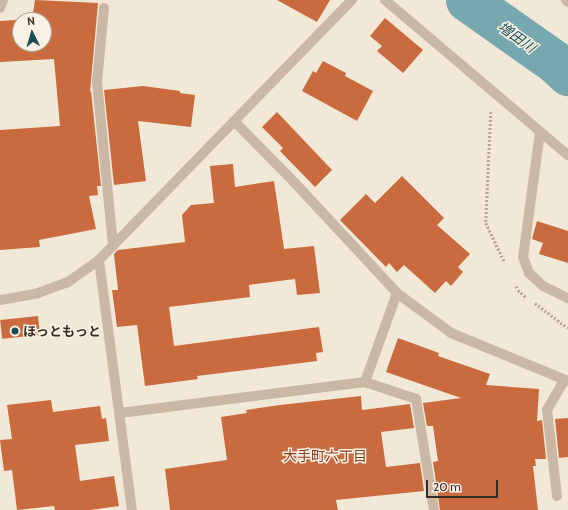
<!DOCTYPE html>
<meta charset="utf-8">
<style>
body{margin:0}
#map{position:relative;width:568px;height:510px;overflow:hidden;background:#f2e8d8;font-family:Cabin,"Noto Sans JP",sans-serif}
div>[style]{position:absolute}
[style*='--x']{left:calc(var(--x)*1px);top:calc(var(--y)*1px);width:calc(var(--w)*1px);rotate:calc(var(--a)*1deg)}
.river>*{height:43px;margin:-21.5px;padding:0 21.5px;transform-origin:21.5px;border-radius:21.5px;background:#77a8af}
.building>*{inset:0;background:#c96b3f;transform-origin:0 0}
.path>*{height:2.5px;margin-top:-1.25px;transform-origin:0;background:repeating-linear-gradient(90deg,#b6a28e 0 2px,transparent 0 4px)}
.minor>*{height:10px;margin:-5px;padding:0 5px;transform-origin:5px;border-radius:5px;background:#cab8a4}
.dots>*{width:11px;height:11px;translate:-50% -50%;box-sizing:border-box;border:2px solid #f9f1e4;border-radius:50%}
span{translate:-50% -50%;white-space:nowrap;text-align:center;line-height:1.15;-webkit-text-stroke:3px #f9f1e4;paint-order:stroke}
.poi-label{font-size:13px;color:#352c26;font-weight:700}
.left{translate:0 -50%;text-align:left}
.water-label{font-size:14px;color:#1b4e57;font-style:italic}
.neighbourhood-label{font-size:14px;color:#863e1d}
.north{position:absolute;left:12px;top:12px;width:40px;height:40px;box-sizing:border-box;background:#f9f1e4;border:1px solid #aba298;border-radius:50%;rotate:355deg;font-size:11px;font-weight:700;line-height:16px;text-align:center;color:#352c26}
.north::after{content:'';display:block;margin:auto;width:14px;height:18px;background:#1b4e57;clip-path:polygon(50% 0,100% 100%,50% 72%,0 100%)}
.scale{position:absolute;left:426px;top:480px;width:72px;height:18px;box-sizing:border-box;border:2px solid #352c26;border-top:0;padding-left:5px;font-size:12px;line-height:14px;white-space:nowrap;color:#352c26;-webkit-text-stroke:3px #f9f1e4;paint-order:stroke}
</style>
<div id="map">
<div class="river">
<i style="--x:467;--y:0;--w:108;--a:35.2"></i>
<i style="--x:555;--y:62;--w:18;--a:43"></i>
</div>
<div class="building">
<i style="clip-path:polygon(evenodd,35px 0,98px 3px,90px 92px,91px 91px,101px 186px,97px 186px,98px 195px,89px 196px,96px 229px,39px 240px,40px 247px,0 250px,0 130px,60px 126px,54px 59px,0 62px,0 21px,32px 19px,35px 0,20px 20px,44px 20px,44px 44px,20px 44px,20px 20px)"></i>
<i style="clip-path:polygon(277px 0,330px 0,317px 22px)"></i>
<i style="clip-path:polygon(385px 18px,423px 50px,403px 73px,377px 51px,382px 46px,370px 36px)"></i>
<i style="clip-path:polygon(323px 61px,346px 73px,345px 76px,373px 91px,357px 121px,302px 91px,313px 71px,316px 73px)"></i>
<i style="clip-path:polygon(143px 86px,180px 91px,180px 93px,195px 95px,191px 127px,138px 121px,146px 181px,114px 185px,104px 90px)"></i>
<i style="clip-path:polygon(277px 112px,332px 170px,315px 187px,280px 151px,283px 148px,262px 127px)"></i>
<i style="clip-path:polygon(233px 164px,235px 187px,274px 181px,284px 249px,314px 246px,320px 293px,297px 295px,295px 279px,249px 285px,250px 297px,169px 307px,174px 346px,319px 327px,323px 352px,316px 353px,317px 361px,197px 376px,198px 379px,145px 386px,137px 325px,117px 327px,112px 290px,118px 290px,114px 254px,118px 250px,185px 242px,182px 215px,191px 205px,214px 203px,210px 166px)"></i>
<i style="clip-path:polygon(402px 176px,444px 218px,437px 225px,470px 254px,458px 267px,463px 272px,451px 286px,446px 281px,435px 293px,404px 265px,397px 272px,389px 263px,386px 267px,340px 220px,366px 194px,375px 203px)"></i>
<i style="clip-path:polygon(537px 221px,568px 231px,568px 263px,539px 254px,543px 243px,532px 239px)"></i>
<i style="left:38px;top:316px;width:19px;height:38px;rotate:84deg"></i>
<i style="clip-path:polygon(398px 338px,439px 353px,438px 356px,490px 374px,486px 385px,539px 389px,537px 421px,542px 420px,546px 459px,535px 459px,536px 466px,533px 466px,538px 510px,440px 510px,433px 462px,438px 461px,433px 426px,427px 426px,423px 403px,461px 398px,386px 372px)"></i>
<i style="clip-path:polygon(361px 396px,362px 410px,410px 404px,414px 428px,381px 432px,386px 467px,420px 463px,424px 491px,336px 500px,338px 510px,170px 510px,165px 469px,227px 460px,221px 417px,247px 413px,246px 410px,280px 405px)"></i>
<i style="clip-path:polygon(51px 400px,53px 412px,100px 406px,102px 419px,106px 418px,109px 441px,75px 445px,80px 481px,114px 476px,119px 506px,90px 510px,55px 510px,54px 506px,17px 510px,12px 470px,4px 471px,0 440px,12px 439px,7px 405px)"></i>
<i style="clip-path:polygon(568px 418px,568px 457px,559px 458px,555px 419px)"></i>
</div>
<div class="path">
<i style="--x:491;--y:112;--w:111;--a:92.6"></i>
<i style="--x:486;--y:223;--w:44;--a:64.6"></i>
<i style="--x:516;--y:286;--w:4;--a:63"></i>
<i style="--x:518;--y:290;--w:12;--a:42"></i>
<i style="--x:535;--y:303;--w:41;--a:37.1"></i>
</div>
<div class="minor">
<i style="--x:385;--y:0;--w:240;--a:40.3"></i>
<i style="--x:566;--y:0;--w:3;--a:45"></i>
<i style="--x:0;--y:8;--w:9;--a:-69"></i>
<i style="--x:104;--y:8;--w:74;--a:95.4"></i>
<i style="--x:97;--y:82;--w:165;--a:84.4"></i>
<i style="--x:234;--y:121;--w:86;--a:45.5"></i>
<i style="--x:294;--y:182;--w:151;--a:47.1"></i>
<i style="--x:397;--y:293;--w:95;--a:109.8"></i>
<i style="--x:365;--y:382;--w:54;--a:18.4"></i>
<i style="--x:416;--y:399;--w:112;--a:80.8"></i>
<i style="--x:540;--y:132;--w:126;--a:97.7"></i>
<i style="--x:523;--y:257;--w:17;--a:69"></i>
<i style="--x:529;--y:273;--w:19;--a:43"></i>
<i style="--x:543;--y:286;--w:28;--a:26"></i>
<i style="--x:99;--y:260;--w:252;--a:82.5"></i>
<i style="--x:397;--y:293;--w:67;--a:36.5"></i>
<i style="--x:451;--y:333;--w:126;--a:22.3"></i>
<i style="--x:0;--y:300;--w:39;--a:-10"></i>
<i style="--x:38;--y:293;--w:32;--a:-20"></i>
<i style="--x:68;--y:282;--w:38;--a:-35"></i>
<i style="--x:99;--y:260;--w:363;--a:-45.8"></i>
<i style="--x:120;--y:413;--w:247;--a:-7.2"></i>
<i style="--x:557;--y:496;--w:87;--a:-96.6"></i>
<i style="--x:547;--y:410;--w:34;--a:-60"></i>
</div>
<div class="dots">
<i style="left:15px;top:331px;background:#1b4e57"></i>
</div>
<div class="poi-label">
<span class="left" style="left:23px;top:331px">ほっともっと</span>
</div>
<div class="water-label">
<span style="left:517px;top:37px;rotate:36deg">増田川</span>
</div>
<div class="neighbourhood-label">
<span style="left:325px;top:456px">大手町六丁目</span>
</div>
<div class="north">N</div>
<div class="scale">20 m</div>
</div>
